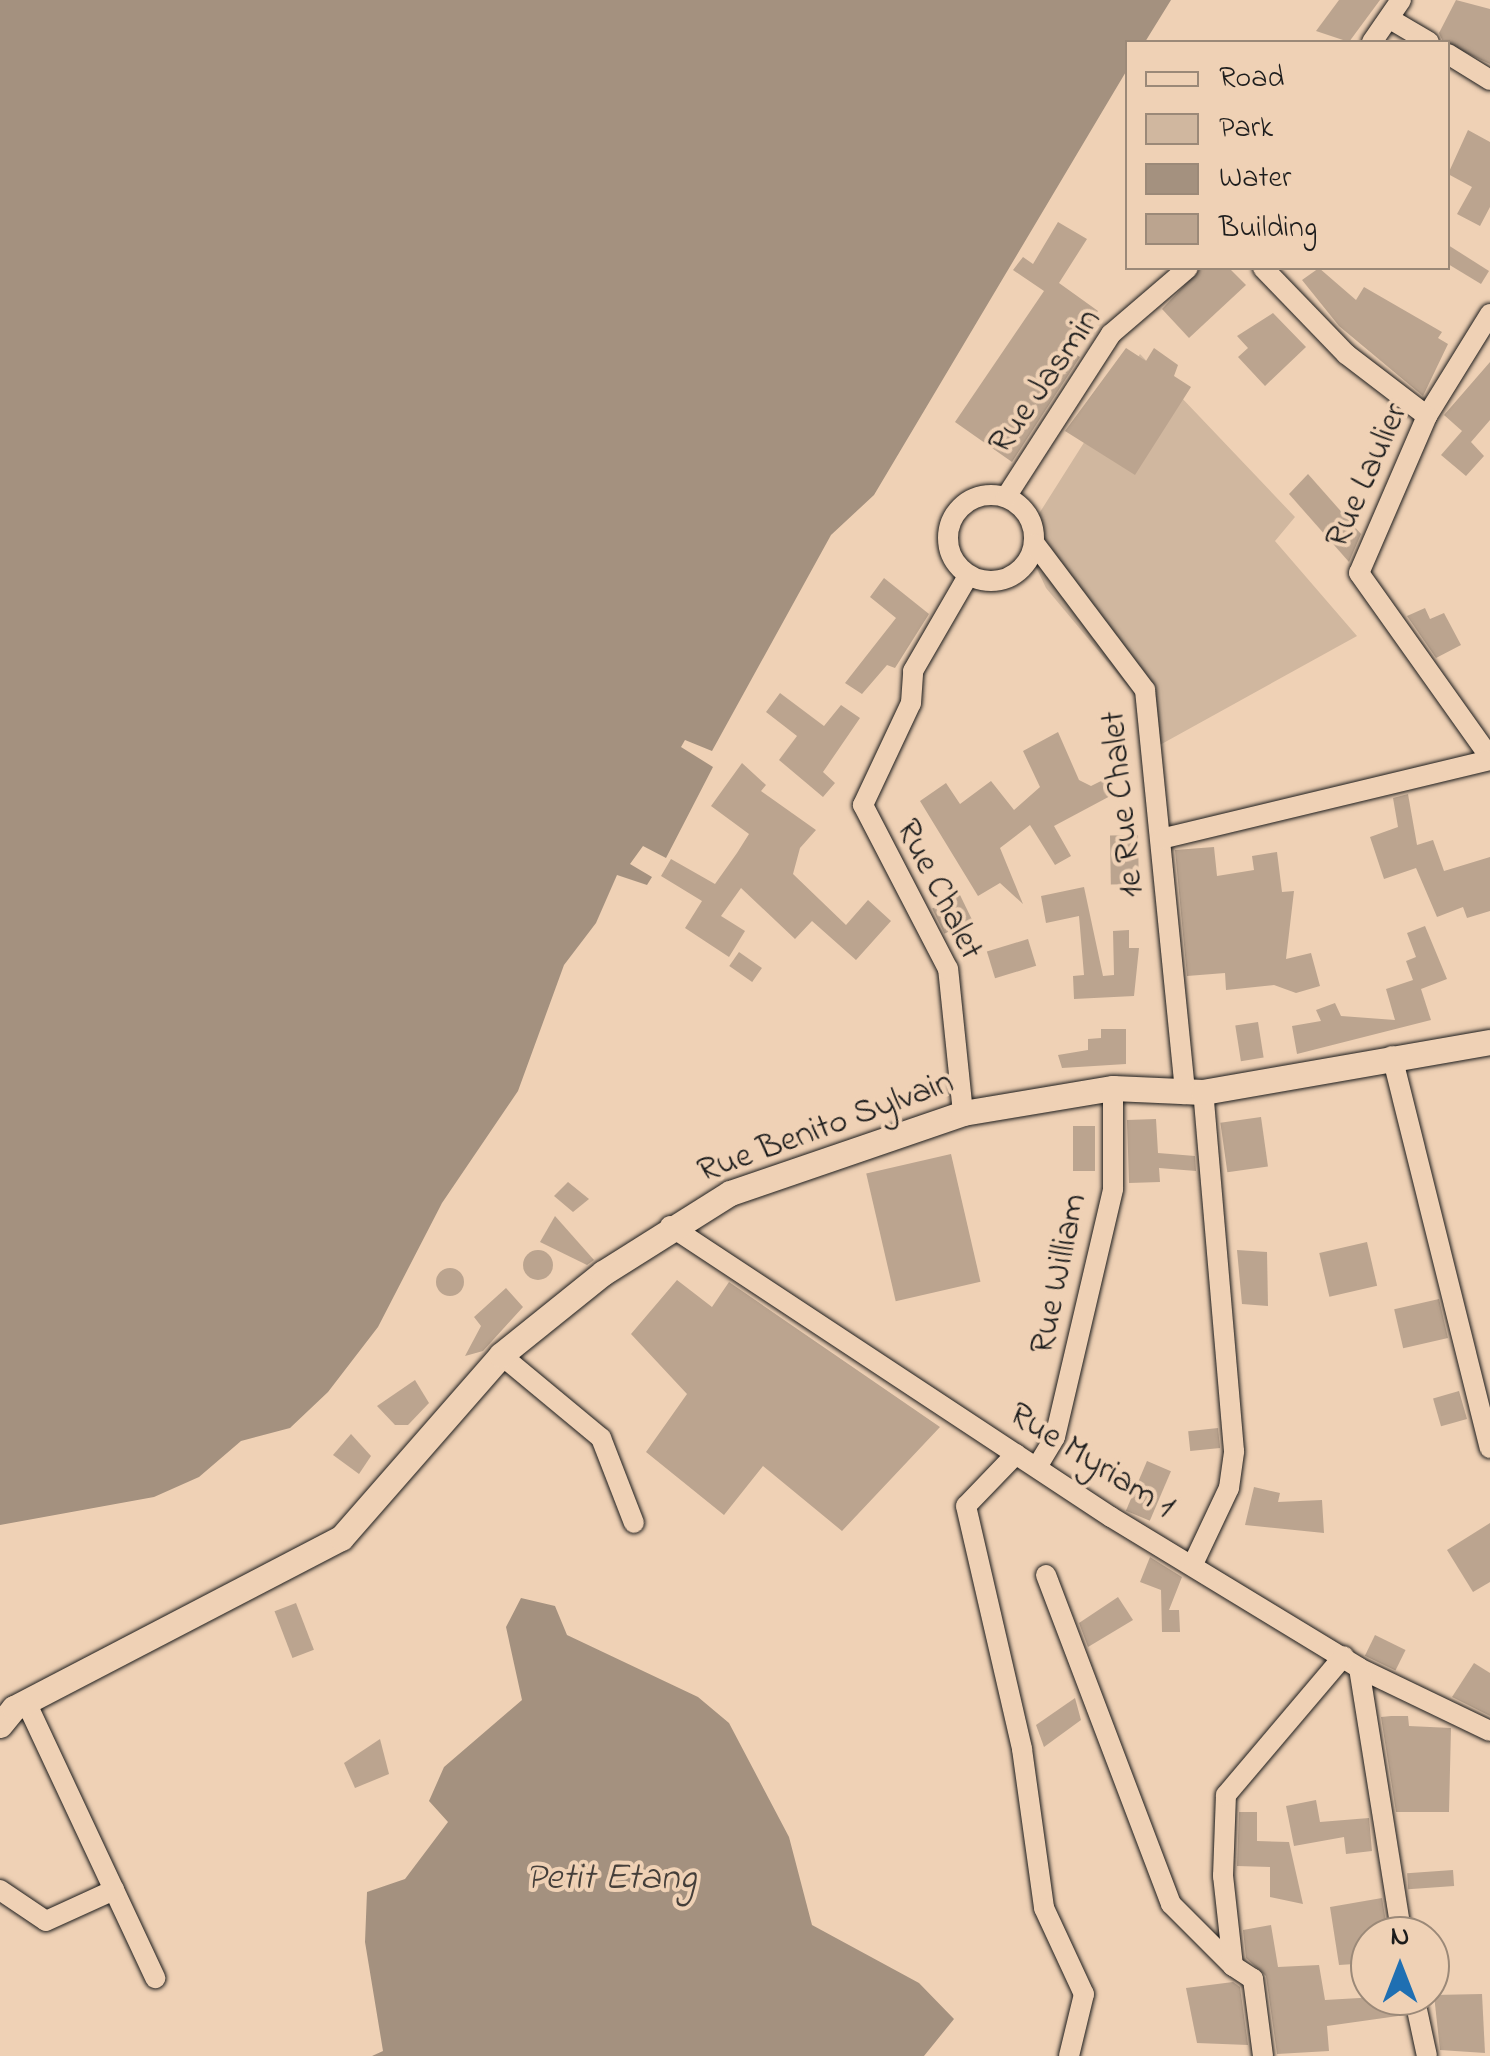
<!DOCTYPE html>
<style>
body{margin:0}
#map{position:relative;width:1490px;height:2056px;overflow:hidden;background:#efd1b5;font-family:"Indie Flower",sans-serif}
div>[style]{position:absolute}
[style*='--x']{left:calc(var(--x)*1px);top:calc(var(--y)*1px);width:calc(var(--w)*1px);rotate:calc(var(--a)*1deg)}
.green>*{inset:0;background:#d0b79f}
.water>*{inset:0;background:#a4917f}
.building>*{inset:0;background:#bba48f;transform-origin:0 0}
.round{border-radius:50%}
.roads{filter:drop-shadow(0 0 2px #1c1c1c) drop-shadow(0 0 2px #1c1c1c)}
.minor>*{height:20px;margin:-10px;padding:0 10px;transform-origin:10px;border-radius:10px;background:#efd1b5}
.minor>.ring{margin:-10px;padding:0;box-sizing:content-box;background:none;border:20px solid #efd1b5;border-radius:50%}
.major>*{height:25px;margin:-12.5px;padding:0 12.5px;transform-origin:12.5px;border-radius:12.5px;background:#efd1b5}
span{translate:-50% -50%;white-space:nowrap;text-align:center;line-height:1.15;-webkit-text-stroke:8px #efd1b5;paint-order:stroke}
.street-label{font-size:35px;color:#1c1c1c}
.water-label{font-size:38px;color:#453f3a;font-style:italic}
.legend{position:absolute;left:1125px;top:40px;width:325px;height:230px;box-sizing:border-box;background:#efd1b5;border:2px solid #9b8978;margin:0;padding:12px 18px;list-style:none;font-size:30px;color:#1c1c1c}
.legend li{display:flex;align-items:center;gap:20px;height:50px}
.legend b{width:50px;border:2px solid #9b8978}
.north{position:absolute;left:1350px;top:1916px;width:100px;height:100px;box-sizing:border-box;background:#efd1b5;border:2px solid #9b8978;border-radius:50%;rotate:0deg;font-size:28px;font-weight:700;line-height:40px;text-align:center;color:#1c1c1c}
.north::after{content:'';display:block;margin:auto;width:35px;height:45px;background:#1f6fb2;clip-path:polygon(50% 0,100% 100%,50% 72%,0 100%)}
</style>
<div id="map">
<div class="green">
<i style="clip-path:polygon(1140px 354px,1295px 517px,1275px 541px,1357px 636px,1158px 746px,1151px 714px,1046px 588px,1023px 539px)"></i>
</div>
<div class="water">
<i style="clip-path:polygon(0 0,1171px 0,1145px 42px,1128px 42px,1127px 70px,874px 495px,831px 535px,712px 751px,685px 740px,681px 747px,713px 767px,666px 858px,643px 846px,630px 864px,652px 877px,647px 885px,617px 875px,596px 923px,564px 965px,518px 1091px,442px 1203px,378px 1327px,328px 1392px,290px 1428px,241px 1441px,199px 1477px,154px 1497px,0 1525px)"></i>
<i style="clip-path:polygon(521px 1598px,555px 1606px,567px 1635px,698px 1697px,729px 1723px,789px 1837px,812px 1925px,919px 1983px,954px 2019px,924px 2056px,372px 2056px,383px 2051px,365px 1942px,367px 1892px,405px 1879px,448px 1822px,429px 1801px,444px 1767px,522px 1700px,506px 1627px)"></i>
</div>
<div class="building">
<i style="clip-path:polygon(1339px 0,1380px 0,1349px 42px,1316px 31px)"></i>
<i style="clip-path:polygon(1456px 0,1490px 9px,1490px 64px,1443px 42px,1439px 33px)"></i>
<i style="clip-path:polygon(1468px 130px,1490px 142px,1490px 207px,1480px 226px,1457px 214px,1472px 187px,1448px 174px)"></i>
<i style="clip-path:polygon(1058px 222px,1087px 239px,1059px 283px,1098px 311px,1070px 351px,1080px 357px,1012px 462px,955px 422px,1044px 291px,1013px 270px,1023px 257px,1033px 264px)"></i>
<i style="clip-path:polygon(1448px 245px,1489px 271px,1481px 284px,1448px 264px)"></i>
<i style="clip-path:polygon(1201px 268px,1229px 268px,1246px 285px,1189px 338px,1162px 309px)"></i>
<i style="clip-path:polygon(1319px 268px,1356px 300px,1364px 287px,1442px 332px,1438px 338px,1448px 344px,1423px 396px,1339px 326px,1302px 280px)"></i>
<i style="clip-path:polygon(1273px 313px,1306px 347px,1265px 386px,1238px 357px,1248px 348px,1237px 336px)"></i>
<i style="clip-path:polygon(1126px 348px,1146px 361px,1154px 348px,1178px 365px,1174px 376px,1191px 387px,1135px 475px,1065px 431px)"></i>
<i style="clip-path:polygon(1490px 362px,1490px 420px,1471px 442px,1484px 456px,1466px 476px,1441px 455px,1462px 431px,1444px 415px)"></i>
<i style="clip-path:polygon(1308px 474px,1361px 534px,1349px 562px,1289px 494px)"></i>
<i style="clip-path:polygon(884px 578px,929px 614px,895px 668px,887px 665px,862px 694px,845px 683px,896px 618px,870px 597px)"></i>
<i style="clip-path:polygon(1425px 608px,1430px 619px,1444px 613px,1461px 645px,1436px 658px,1407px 616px)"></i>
<i style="clip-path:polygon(780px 693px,824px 726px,841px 705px,860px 718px,823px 772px,835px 783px,823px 797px,779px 760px,797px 736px,766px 712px)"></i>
<i style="clip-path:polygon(1058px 732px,1079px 780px,1091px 786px,1105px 779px,1114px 794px,1054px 826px,1071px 856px,1055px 865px,1030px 825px,1000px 848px,1023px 904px,1000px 883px,978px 896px,920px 801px,946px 783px,960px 804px,991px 781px,1014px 810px,1040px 787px,1023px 751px)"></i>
<i style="clip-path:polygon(742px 763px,766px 785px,761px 791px,816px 830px,800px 848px,793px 874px,846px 925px,868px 900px,891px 921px,856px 960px,812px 921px,795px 939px,741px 888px,721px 916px,745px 931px,729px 957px,685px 928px,702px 901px,661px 876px,671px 859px,715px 884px,737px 853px,749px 834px,711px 806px)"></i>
<i style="clip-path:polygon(1408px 794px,1417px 845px,1433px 840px,1444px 871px,1490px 857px,1490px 911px,1467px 918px,1463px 907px,1437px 917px,1416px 868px,1384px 879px,1370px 837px,1398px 827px,1393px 798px)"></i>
<i style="left:1138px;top:835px;width:49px;height:28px;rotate:89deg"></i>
<i style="clip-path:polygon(1214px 847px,1217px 876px,1254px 870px,1252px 856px,1277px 852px,1282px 892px,1294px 891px,1286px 959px,1311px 953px,1320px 986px,1296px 993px,1274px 985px,1226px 990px,1225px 973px,1187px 976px,1175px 850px)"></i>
<i style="clip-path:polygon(1084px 887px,1103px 976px,1114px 975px,1113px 931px,1129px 930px,1129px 948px,1139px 948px,1134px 996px,1074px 999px,1073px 976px,1084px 975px,1079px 916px,1046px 923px,1041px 896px)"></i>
<i style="left:960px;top:895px;width:28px;height:31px;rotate:64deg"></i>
<i style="clip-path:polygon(1425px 926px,1447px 979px,1421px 989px,1431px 1020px,1297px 1054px,1292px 1026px,1321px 1021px,1316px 1010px,1335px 1003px,1341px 1016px,1395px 1020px,1386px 989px,1413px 980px,1406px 961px,1416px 957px,1407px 933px)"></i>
<i style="left:1028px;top:939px;width:28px;height:43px;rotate:73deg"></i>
<i style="left:739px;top:952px;width:28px;height:17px;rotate:35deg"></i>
<i style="left:1258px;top:1022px;width:36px;height:23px;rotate:81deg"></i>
<i style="clip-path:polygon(1101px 1029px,1126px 1029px,1126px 1064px,1062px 1068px,1058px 1055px,1088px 1050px,1088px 1039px,1101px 1038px)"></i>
<i style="left:1261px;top:1117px;width:50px;height:41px;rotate:82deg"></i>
<i style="clip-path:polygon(1156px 1119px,1158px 1153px,1195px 1156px,1196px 1171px,1159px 1168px,1160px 1182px,1129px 1183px,1127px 1120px)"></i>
<i style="left:1073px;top:1126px;width:22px;height:45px"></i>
<i style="left:951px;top:1154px;width:131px;height:87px;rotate:77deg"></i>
<i style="clip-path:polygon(568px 1182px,589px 1199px,573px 1212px,554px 1196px)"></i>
<i style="clip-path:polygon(555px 1216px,594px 1260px,587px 1265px,540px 1242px)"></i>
<i style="left:1367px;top:1242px;width:45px;height:49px;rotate:77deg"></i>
<i style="clip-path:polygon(1237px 1250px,1267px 1252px,1268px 1306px,1242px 1304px)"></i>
<i class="round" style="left:523px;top:1250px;width:30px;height:30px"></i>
<i class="round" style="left:436px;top:1268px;width:28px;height:28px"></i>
<i style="clip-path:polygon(677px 1280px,712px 1307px,729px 1282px,940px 1427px,842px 1531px,763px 1466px,724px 1515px,646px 1452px,687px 1394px,631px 1334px)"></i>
<i style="clip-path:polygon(506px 1288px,523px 1307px,483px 1351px,465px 1356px,481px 1326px,474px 1317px)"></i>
<i style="left:1439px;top:1299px;width:40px;height:46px;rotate:77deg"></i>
<i style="clip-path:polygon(415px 1380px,429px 1403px,408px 1425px,395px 1425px,377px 1406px)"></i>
<i style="left:1459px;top:1391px;width:29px;height:27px;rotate:74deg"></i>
<i style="left:1218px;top:1428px;width:20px;height:30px;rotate:84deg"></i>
<i style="clip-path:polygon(351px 1434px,371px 1456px,359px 1474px,333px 1455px)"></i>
<i style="left:1147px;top:1461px;width:26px;height:54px;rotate:23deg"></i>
<i style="clip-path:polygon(1254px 1487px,1280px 1493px,1278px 1502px,1322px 1500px,1324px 1533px,1245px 1525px)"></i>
<i style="clip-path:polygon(1490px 1523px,1490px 1582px,1473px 1592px,1447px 1550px)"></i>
<i style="clip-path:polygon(1150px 1557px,1182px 1577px,1169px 1610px,1179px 1610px,1180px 1632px,1162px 1632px,1161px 1590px,1140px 1582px)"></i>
<i style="clip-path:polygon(1118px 1597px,1133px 1620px,1088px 1647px,1079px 1623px)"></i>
<i style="left:296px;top:1603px;width:50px;height:23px;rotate:69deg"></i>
<i style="left:1375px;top:1635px;width:34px;height:23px;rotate:26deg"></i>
<i style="clip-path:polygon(1474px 1663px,1490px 1673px,1490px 1716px,1452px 1697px)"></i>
<i style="clip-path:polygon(1075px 1698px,1081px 1720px,1044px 1747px,1036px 1725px)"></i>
<i style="clip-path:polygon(1391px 1716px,1408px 1716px,1409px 1726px,1451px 1728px,1449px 1812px,1396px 1812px,1381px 1717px)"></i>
<i style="clip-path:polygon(380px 1739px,389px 1774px,355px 1788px,344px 1763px)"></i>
<i style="clip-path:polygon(1316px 1800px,1320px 1822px,1369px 1818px,1372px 1851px,1346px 1854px,1344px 1837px,1294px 1846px,1286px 1806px)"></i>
<i style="clip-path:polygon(1239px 1812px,1257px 1812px,1257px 1841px,1289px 1842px,1303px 1904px,1270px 1897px,1270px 1867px,1237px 1866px)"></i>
<i style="left:1453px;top:1870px;width:16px;height:46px;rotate:86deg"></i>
<i style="clip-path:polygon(1382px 1898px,1387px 1928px,1370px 1931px,1370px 1963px,1339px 1965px,1330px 1907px)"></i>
<i style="clip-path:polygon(1271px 1925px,1278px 1967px,1319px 1965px,1325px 2000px,1394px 1996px,1398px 2016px,1327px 2026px,1329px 2051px,1277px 2054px,1266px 1976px,1246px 1958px,1243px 1930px)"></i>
<i style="clip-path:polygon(1233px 1982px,1240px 1987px,1248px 2045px,1197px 2043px,1186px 1988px)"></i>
<i style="clip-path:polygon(1482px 1994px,1485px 2053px,1440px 2050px,1434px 1995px)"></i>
</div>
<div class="roads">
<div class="minor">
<i style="--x:1390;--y:19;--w:45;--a:30.5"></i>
<i style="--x:1372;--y:42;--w:51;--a:-55.4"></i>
<i style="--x:1448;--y:54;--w:49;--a:31.8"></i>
<i style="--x:1263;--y:268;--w:120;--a:46"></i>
<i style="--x:1346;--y:354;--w:102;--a:37.4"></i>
<i style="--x:1490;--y:314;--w:120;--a:121.7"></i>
<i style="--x:1427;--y:416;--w:171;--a:113.4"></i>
<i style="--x:1359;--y:573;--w:226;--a:54.6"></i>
<i class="ring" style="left:948px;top:495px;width:66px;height:66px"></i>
<i style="--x:1006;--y:497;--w:194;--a:-57.2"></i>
<i style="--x:1111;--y:334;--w:101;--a:-40.6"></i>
<i style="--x:1035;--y:544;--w:183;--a:53"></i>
<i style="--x:1145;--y:690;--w:406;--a:84.3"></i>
<i style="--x:1161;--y:839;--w:338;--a:-13.5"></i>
<i style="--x:1392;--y:1056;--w:404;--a:76"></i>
<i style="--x:963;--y:1113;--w:145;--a:-95.9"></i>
<i style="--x:948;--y:969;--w:185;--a:-117.4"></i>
<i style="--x:863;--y:805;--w:113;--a:-64.8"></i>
<i style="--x:911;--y:703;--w:32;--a:-86"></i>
<i style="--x:913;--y:671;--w:110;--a:-59.9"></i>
<i style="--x:670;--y:1226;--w:528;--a:33.42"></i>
<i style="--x:1111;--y:1517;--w:290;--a:31.3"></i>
<i style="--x:1359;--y:1668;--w:145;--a:25.7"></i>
<i style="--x:501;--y:1355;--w:130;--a:39.7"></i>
<i style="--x:601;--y:1438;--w:91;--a:68.8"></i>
<i style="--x:1016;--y:1454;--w:72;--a:133.9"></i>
<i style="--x:966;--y:1506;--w:249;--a:77"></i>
<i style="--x:1022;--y:1749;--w:161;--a:82.1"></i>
<i style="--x:1044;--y:1908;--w:95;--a:65.1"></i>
<i style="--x:1084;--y:1994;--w:64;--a:103.6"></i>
<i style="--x:1037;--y:1467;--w:35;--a:-59"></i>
<i style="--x:1055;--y:1437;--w:255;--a:-76.8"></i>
<i style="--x:1113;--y:1189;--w:101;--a:-90"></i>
<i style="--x:1194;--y:1562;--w:82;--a:-64.7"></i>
<i style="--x:1229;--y:1488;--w:37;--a:-82"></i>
<i style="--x:1234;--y:1451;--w:360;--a:-94.9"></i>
<i style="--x:1046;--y:1575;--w:352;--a:69.2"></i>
<i style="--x:1171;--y:1904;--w:88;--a:45"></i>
<i style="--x:1359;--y:1668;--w:271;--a:80.9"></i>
<i style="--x:26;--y:1702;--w:305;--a:64.9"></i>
<i style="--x:0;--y:1890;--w:55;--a:34"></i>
<i style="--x:46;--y:1921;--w:75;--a:-24.5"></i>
<i style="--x:1414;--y:1996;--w:61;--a:77.8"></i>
<i style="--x:1263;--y:2056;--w:78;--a:-97.4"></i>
<i style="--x:1253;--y:1979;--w:24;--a:-147"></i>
<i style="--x:1233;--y:1966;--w:91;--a:-96.3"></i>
<i style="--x:1223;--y:1876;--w:81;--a:-87.9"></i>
<i style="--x:1226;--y:1795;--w:182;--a:-49.7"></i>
</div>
<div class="major">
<i style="--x:0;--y:1725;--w:22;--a:-51"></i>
<i style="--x:14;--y:1708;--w:369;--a:-27.5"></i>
<i style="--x:341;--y:1538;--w:243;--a:-48.8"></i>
<i style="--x:501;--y:1355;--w:131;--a:-38.8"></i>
<i style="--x:603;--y:1273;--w:150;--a:-32.2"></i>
<i style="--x:730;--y:1193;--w:246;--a:-18.9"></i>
<i style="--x:963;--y:1113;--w:152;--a:-9.5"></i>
<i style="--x:1113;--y:1088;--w:90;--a:2.5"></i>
<i style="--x:1203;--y:1092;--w:291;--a:-9.9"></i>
</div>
</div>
<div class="street-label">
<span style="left:1046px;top:382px;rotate:-55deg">Rue Jasmin</span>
<span style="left:1368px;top:476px;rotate:-66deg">Rue Laulier</span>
<span style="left:1124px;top:804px;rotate:-96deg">1e Rue Chalet</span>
<span style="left:938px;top:890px;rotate:63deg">Rue Chalet</span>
<span style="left:826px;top:1128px;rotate:-20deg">Rue Benito Sylvain</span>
<span style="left:1060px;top:1274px;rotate:-78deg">Rue William</span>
<span style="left:1091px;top:1462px;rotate:32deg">Rue Myriam 1</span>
</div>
<div class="water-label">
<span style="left:611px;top:1880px">Petit Etang</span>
</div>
<ul class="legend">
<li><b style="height:12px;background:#efd1b5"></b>Road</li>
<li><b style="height:28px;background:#d0b79f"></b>Park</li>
<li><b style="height:28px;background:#a4917f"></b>Water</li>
<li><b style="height:28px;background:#bba48f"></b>Building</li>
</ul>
<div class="north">N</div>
</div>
